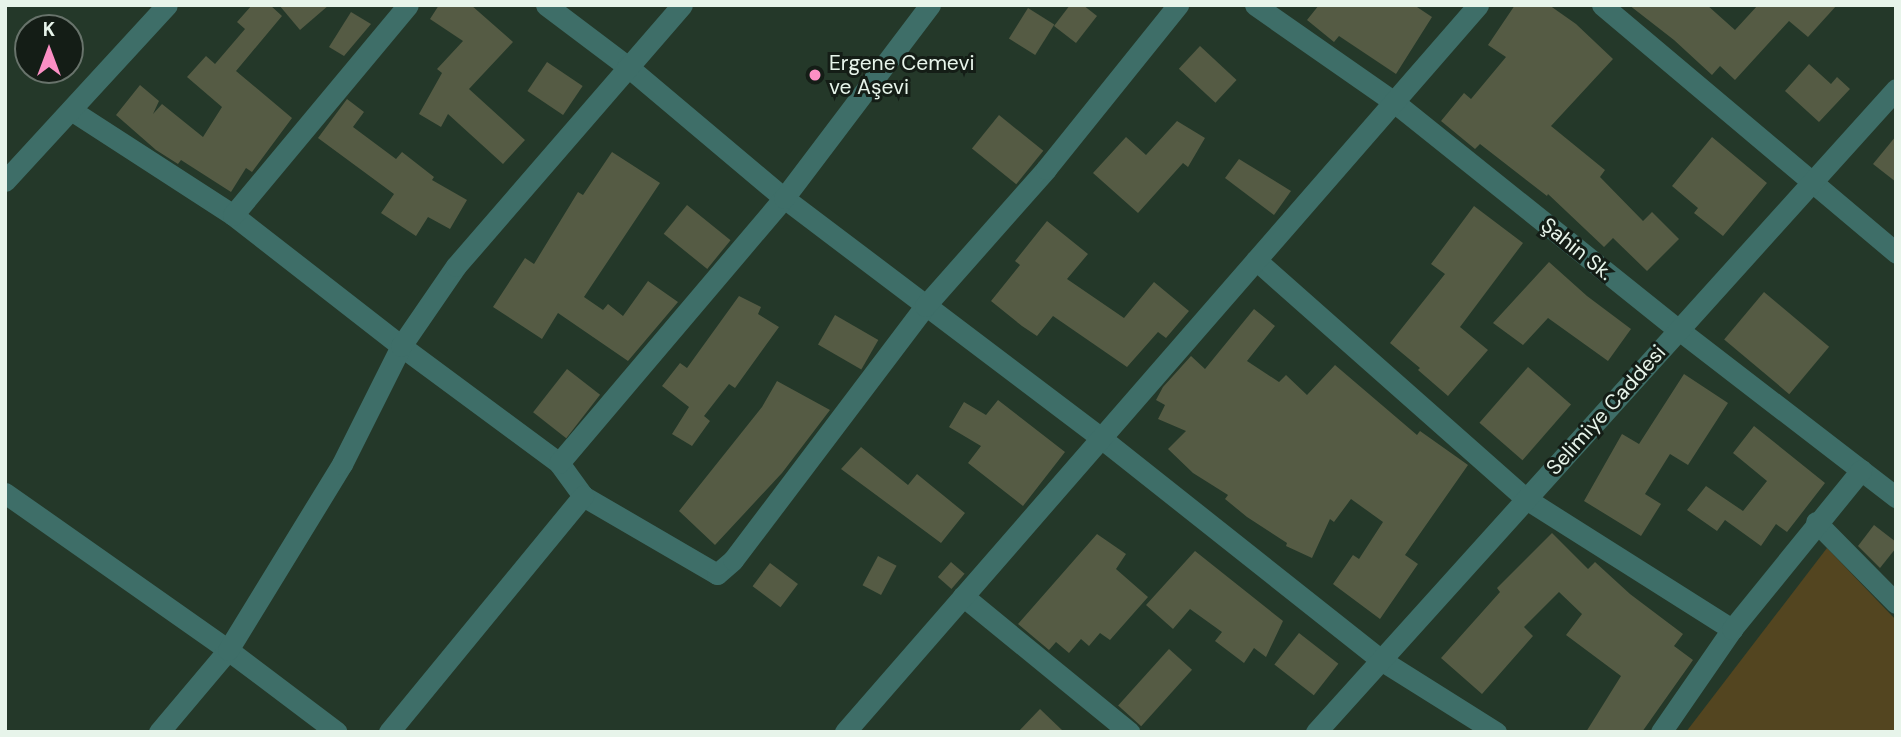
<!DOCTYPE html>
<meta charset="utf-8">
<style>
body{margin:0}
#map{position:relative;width:1901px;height:737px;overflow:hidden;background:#243829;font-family:"DM Sans",sans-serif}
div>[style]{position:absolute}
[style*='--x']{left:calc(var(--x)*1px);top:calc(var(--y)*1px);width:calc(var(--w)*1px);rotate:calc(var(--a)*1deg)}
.green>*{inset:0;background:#534520}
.building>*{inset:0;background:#555b44;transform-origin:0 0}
.minor>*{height:21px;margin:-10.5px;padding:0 10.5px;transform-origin:10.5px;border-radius:10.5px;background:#3e6e68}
.dots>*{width:19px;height:19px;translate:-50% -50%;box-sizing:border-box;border:4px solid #141d16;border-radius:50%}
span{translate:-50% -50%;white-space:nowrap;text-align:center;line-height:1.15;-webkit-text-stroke:6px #141d16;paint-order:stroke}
.poi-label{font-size:21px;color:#e7f4ea}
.left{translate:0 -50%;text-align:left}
.street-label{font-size:21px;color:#e7f4ea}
.frame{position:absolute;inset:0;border:7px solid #e7f4ea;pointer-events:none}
.north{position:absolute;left:14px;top:14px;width:70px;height:70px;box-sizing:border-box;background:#141d16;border:2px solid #68736b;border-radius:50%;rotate:0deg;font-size:19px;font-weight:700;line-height:28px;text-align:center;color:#e7f4ea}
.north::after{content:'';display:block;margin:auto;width:24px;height:32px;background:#fb8fc4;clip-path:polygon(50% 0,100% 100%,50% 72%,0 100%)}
</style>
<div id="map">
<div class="green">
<i style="clip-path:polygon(1827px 548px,1896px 620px,1896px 732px,1686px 732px)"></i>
</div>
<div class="building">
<i style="clip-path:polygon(252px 5px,270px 5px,282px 16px,236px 71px,292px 118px,252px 172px,246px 168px,231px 192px,181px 160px,178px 164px,156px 150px,116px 115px,140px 85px,159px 101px,153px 114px,162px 104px,203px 137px,222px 107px,187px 77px,206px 56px,215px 64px,245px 29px,237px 22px)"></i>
<i style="clip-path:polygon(279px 5px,329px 5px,300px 30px)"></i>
<i style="clip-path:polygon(439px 5px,471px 5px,513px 42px,469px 89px,525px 140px,503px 164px,448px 114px,441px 127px,419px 114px,442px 73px,437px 69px,463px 41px,430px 19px)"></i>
<i style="clip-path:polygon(1070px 5px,1083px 5px,1097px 16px,1076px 43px,1054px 26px)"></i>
<i style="clip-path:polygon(1319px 5px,1414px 5px,1432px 17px,1396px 74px,1339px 36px,1334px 42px,1307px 20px)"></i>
<i style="clip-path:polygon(1515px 5px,1549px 5px,1576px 24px,1613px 59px,1551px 126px,1605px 170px,1600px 177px,1643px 221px,1652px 212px,1679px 239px,1647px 271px,1613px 238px,1604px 247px,1548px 194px,1547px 196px,1480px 144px,1475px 149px,1441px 121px,1464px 93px,1471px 99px,1506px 57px,1488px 45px)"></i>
<i style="clip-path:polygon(1629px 5px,1707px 5px,1735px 30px,1758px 5px,1837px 5px,1808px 37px,1789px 21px,1735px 80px,1720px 66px,1712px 75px,1674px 40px)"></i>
<i style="left:1028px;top:8px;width:31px;height:36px;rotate:32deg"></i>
<i style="clip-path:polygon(351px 12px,371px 24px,344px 56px,329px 47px)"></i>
<i style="left:1200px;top:46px;width:50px;height:31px;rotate:43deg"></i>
<i style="left:547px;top:62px;width:43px;height:35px;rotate:34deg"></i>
<i style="clip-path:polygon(1809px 64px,1831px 84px,1837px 77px,1850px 89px,1819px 122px,1785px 91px)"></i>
<i style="clip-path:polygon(347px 99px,364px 112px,353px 127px,396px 159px,402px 152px,434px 177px,432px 180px,467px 200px,450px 229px,428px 217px,416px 236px,381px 213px,394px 194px,318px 138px)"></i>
<i style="left:999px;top:115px;width:57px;height:43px;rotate:39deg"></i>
<i style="clip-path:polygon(1177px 121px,1205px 138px,1188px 167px,1183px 163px,1138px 213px,1093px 173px,1126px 137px,1146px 155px)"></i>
<i style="clip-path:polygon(1896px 136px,1896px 182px,1873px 164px)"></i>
<i style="clip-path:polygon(1712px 137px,1767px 183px,1723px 236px,1694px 213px,1698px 208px,1672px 186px)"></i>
<i style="clip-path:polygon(612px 152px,660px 183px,584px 297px,603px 310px,608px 304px,623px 316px,648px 281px,678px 302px,628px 361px,558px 313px,542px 339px,493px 307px,525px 258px,534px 264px,578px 192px,583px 195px)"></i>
<i style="clip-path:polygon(1239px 159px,1291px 191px,1274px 215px,1225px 178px)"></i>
<i style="left:687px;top:205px;width:56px;height:37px;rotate:39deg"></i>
<i style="clip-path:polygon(1474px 206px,1523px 243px,1460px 327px,1488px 350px,1448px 396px,1418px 370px,1420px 368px,1390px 343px,1445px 274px,1431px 264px)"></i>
<i style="clip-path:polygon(1047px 221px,1088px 254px,1067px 279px,1124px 318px,1154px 282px,1189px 311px,1166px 338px,1158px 332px,1127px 367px,1053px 316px,1037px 336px,1022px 326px,991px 301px,1020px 265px,1015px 261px)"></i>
<i style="clip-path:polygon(1549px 262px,1587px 296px,1631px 329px,1608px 361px,1548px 318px,1523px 345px,1493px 323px)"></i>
<i style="left:1764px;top:292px;width:85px;height:62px;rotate:40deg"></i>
<i style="clip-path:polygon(739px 296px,761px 307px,758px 314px,779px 327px,735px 388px,729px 384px,704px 416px,710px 421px,692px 446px,672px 434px,689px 407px,662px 386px,680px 363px,687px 368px)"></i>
<i style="clip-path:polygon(1254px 309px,1275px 326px,1247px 361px,1279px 382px,1286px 375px,1307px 395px,1335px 365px,1417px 435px,1420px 431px,1468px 465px,1405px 555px,1418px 564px,1380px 619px,1333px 584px,1353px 555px,1359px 559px,1383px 522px,1351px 499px,1334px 522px,1330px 519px,1312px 558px,1286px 546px,1287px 543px,1247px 517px,1225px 499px,1228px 495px,1193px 473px,1168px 449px,1186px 431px,1158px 419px,1165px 405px,1156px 400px,1163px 387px,1191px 356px,1205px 369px)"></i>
<i style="left:835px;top:315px;width:50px;height:34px;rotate:30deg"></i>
<i style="left:1528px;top:367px;width:57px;height:74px;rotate:41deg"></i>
<i style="left:567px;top:369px;width:42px;height:55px;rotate:38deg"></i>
<i style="clip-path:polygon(1684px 374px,1728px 403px,1688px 465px,1670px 454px,1645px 494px,1661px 504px,1641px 536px,1584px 501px,1622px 434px,1639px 444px)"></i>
<i style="clip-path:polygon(777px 381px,830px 410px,782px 473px,715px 545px,679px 511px,762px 407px)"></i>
<i style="clip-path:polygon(998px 400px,1065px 452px,1023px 506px,968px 463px,981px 446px,949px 427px,964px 402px,986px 415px)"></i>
<i style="clip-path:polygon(1754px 426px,1825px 483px,1787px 532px,1776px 524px,1761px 546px,1725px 520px,1717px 531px,1687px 510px,1706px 486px,1743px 511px,1767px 481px,1733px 453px)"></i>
<i style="clip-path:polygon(861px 447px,908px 485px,917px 474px,965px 513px,941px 543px,841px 469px)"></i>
<i style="clip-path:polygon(1874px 525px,1896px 542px,1896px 548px,1880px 568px,1858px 546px)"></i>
<i style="clip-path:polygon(1552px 533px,1588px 569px,1595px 562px,1630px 594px,1683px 634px,1674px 646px,1693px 660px,1642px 732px,1586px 732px,1621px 676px,1566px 635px,1582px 614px,1559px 592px,1524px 627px,1533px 636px,1482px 694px,1441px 658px,1500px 592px,1497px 588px)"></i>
<i style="clip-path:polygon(1097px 534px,1126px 554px,1116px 569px,1148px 597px,1110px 640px,1100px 633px,1089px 646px,1081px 639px,1069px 653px,1056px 642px,1049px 650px,1018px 624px)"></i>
<i style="clip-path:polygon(1195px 551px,1283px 621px,1266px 657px,1254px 648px,1244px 663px,1215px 641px,1222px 632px,1190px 609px,1173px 629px,1146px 605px)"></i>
<i style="left:878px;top:556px;width:21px;height:33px;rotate:28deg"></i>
<i style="left:951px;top:562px;width:18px;height:20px;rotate:41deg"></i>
<i style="left:770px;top:563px;width:35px;height:29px;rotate:37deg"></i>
<i style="left:1299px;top:633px;width:50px;height:40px;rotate:38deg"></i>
<i style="left:1169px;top:649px;width:31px;height:76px;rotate:42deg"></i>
<i style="clip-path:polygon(1040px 709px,1064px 732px,1018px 732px)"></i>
</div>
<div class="minor">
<i style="--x:546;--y:5;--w:101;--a:37"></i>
<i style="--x:627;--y:66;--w:205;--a:40.1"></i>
<i style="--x:784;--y:198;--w:398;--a:37.1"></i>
<i style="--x:1101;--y:438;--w:357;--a:38.4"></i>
<i style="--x:1381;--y:660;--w:136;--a:32.1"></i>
<i style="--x:1255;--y:5;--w:169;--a:34.9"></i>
<i style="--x:1394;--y:102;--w:365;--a:38.7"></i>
<i style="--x:1679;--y:330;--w:274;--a:37.6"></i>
<i style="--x:1602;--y:5;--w:385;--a:40.1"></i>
<i style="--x:71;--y:110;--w:193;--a:32.9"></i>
<i style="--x:233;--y:215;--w:213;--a:37.9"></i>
<i style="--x:401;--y:346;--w:197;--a:36.5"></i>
<i style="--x:559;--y:463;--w:41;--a:54"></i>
<i style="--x:583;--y:496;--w:155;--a:30.2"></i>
<i style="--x:717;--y:574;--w:21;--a:-41"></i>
<i style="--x:733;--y:560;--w:318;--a:-52.9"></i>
<i style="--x:925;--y:306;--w:183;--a:-48.5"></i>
<i style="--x:1046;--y:169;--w:211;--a:-51.2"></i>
<i style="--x:5;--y:181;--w:239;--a:-47.4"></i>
<i style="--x:233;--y:215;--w:273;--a:-50.2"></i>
<i style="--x:1256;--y:260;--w:361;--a:41.5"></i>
<i style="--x:1526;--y:499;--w:244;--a:32.3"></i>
<i style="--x:559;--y:463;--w:348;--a:-49.7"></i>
<i style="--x:784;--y:198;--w:242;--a:-52.9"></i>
<i style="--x:5;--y:493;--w:273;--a:35.1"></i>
<i style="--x:228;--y:650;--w:136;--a:37"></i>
<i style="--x:1816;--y:522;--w:114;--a:45.4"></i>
<i style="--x:963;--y:596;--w:215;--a:39.3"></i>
<i style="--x:159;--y:732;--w:107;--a:-49.9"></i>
<i style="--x:228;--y:650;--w:218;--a:-58.5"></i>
<i style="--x:342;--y:464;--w:132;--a:-63.4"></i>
<i style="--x:401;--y:346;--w:97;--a:-55.5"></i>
<i style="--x:456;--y:266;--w:345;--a:-49.1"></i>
<i style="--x:389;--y:732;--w:306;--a:-50.6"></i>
<i style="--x:845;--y:732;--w:964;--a:-48.95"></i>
<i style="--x:1316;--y:732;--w:866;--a:-47.95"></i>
<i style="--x:1661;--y:732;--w:125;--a:-55.4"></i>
<i style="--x:1732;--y:629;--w:205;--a:-50.9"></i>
</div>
<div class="dots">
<i style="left:815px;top:75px;background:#fb8fc4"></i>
</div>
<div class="poi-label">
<span class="left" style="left:829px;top:75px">Ergene Cemevi<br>ve Aşevi</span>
</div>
<div class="street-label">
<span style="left:1577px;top:249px;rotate:39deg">Şahin Sk.</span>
<span style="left:1606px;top:410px;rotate:-48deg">Selimiye Caddesi</span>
</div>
<div class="frame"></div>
<div class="north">K</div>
</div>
